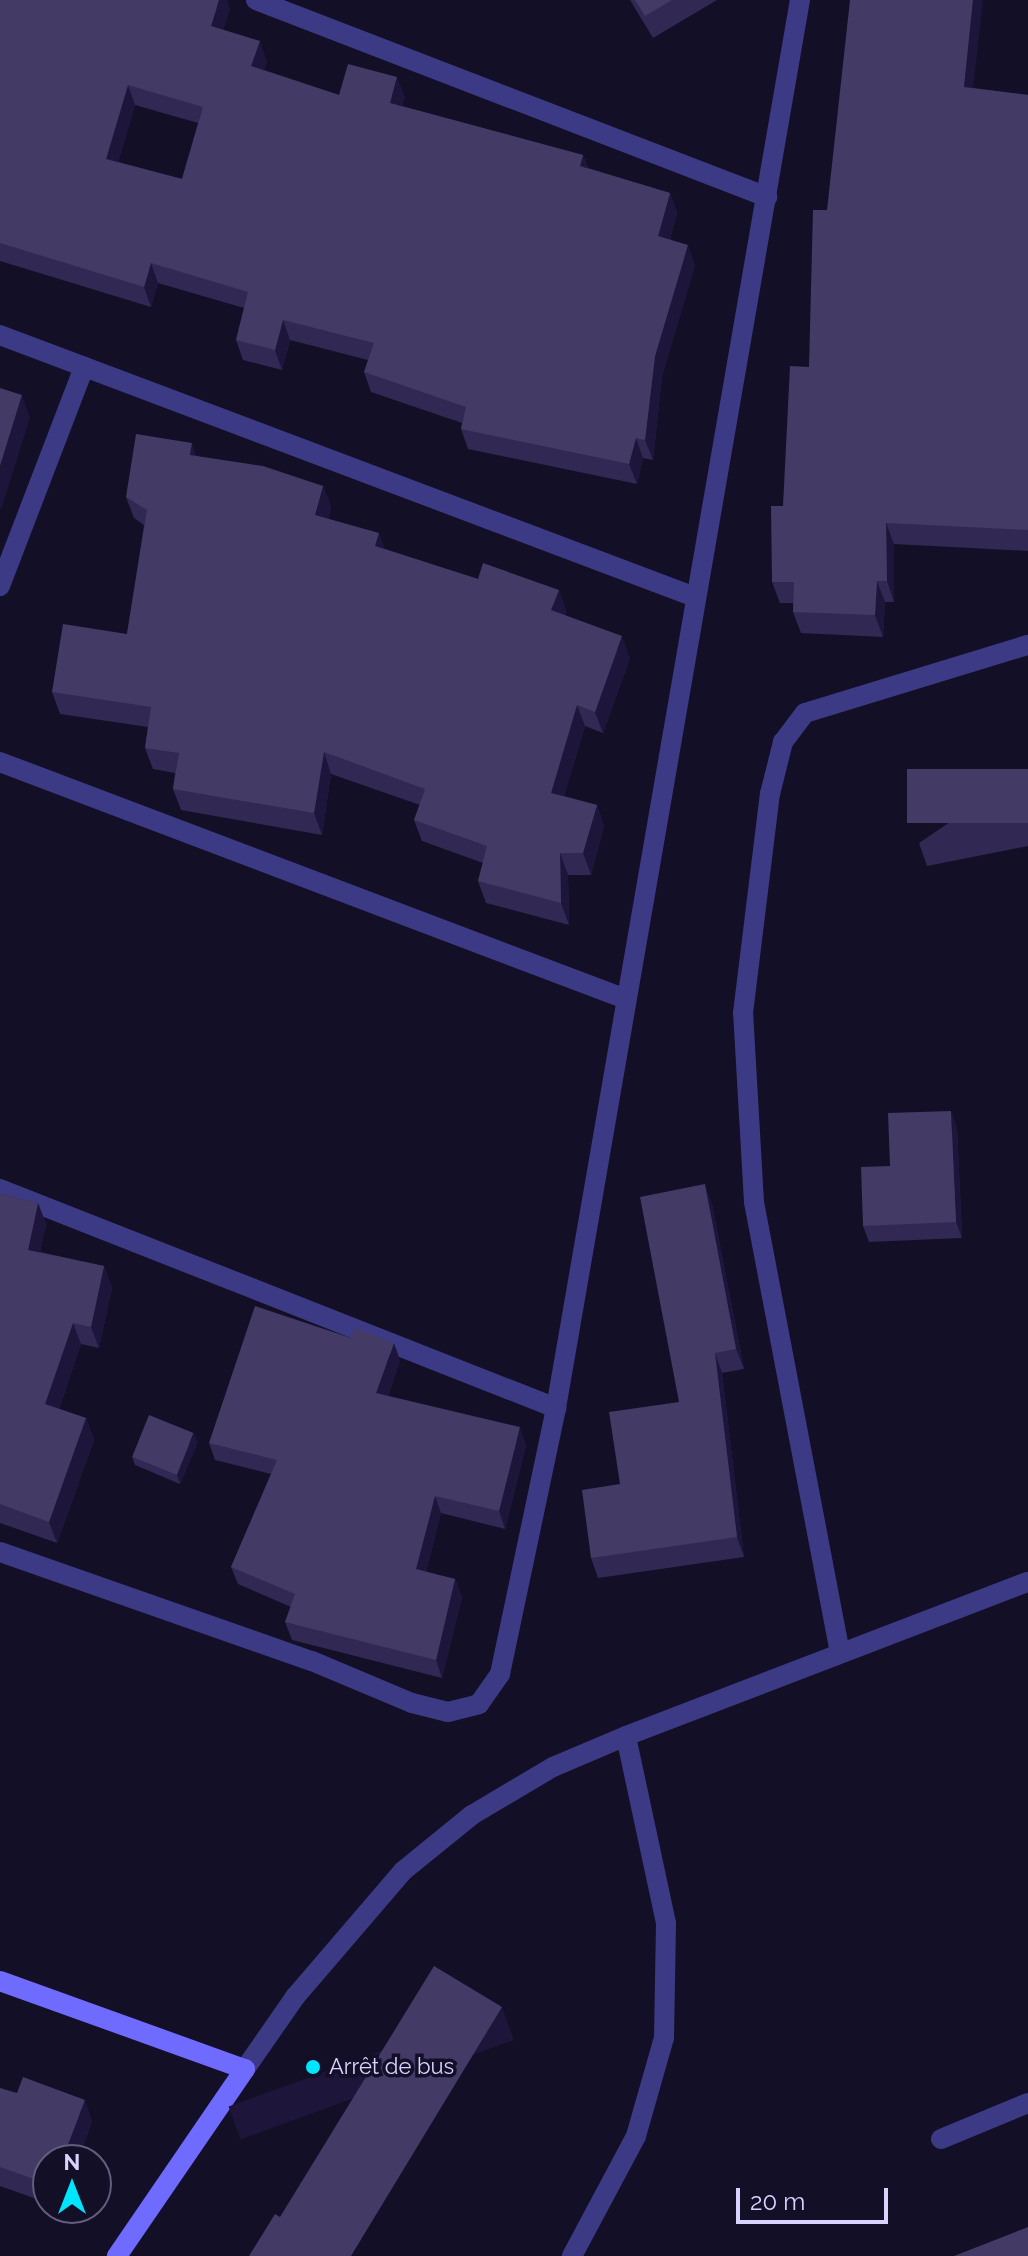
<!DOCTYPE html>
<meta charset="utf-8">
<style>
body{margin:0}
#map{position:relative;width:1028px;height:2256px;overflow:hidden;background:#130f26;font-family:Raleway,sans-serif}
div>[style]{position:absolute}
[style*='--x']{left:calc(var(--x)*1px);top:calc(var(--y)*1px);width:calc(var(--w)*1px);rotate:calc(var(--a)*1deg)}
.street>*{height:20px;margin:-10px;padding:0 10px;transform-origin:10px;border-radius:10px;background:#3d3a85}
.secondary>*{height:20px;margin:-10px;padding:0 10px;transform-origin:10px;border-radius:10px;background:#6f6bff}
.wall>*{inset:0;background:#312854}
.shaded-wall>*{inset:0;background:#1d163a;transform-origin:0 0}
.building>*{inset:0;background:#433a66;transform-origin:0 0}
.dots>*{width:22px;height:22px;translate:-50% -50%;box-sizing:border-box;border:4px solid #130f26;border-radius:50%}
span{translate:-50% -50%;white-space:nowrap;text-align:center;line-height:1.15;-webkit-text-stroke:7px #130f26;paint-order:stroke}
.poi-label{font-size:22px;color:#d9d4ff}
.left{translate:0 -50%;text-align:left}
.north{position:absolute;left:32px;top:2144px;width:80px;height:80px;box-sizing:border-box;background:#130f26;border:2px solid #625e7d;border-radius:50%;rotate:0deg;font-size:22px;font-weight:700;line-height:32px;text-align:center;color:#d9d4ff}
.north::after{content:'';display:block;margin:auto;width:28px;height:36px;background:#00e5ff;clip-path:polygon(50% 0,100% 100%,50% 72%,0 100%)}
.scale{position:absolute;left:736px;top:2188px;width:152px;height:36px;box-sizing:border-box;border:4px solid #d9d4ff;border-top:0;padding-left:10px;font-size:24px;line-height:28px;white-space:nowrap;color:#d9d4ff;-webkit-text-stroke:6px #130f26;paint-order:stroke}
</style>
<div id="map">
<div class="street">
<i style="--x:256;--y:0;--w:548;--a:21.08"></i>
<i style="--x:0;--y:335;--w:743;--a:20.66"></i>
<i style="--x:0;--y:586;--w:235;--a:-69"></i>
<i style="--x:0;--y:762;--w:666;--a:20.75"></i>
<i style="--x:0;--y:1189;--w:598;--a:21.5"></i>
<i style="--x:0;--y:1552;--w:330;--a:19.3"></i>
<i style="--x:312;--y:1661;--w:108;--a:22.8"></i>
<i style="--x:412;--y:1703;--w:37;--a:14"></i>
<i style="--x:448;--y:1712;--w:32;--a:-14"></i>
<i style="--x:479;--y:1704;--w:37;--a:-55"></i>
<i style="--x:500;--y:1674;--w:272;--a:-78.1"></i>
<i style="--x:556;--y:1408;--w:1429;--a:-80.17"></i>
<i style="--x:840;--y:1653;--w:459;--a:-100.8"></i>
<i style="--x:754;--y:1202;--w:189;--a:-93.3"></i>
<i style="--x:743;--y:1013;--w:221;--a:-83"></i>
<i style="--x:770;--y:794;--w:54;--a:-76"></i>
<i style="--x:783;--y:742;--w:36;--a:-53"></i>
<i style="--x:805;--y:713;--w:233;--a:-17"></i>
<i style="--x:245;--y:2069;--w:88;--a:-55.2"></i>
<i style="--x:295;--y:1997;--w:166;--a:-49.4"></i>
<i style="--x:403;--y:1871;--w:89;--a:-39.1"></i>
<i style="--x:472;--y:1815;--w:94;--a:-30.7"></i>
<i style="--x:553;--y:1767;--w:79;--a:-23"></i>
<i style="--x:626;--y:1736;--w:430;--a:-21"></i>
<i style="--x:941;--y:2139;--w:94;--a:-22.5"></i>
<i style="--x:572;--y:2256;--w:136;--a:-61.9"></i>
<i style="--x:636;--y:2136;--w:102;--a:-74.1"></i>
<i style="--x:664;--y:2038;--w:115;--a:-89"></i>
<i style="--x:666;--y:1923;--w:191;--a:-102.1"></i>
</div>
<div class="secondary">
<i style="--x:0;--y:1981;--w:260;--a:19.8"></i>
<i style="--x:245;--y:2069;--w:227;--a:124.4"></i>
</div>
<div class="wall">
<i style="clip-path:polygon(evenodd,0 0,230px 8px,223px 30px,267px 61px,264px 70px,339px 95px,405px 97px,402px 106px,583px 155px,588px 168px,670px 193px,677px 213px,670px 239px,695px 265px,662px 376px,653px 460px,643px 458px,637px 484px,468px 449px,461px 429px,462px 423px,371px 392px,364px 372px,368px 360px,290px 340px,282px 370px,243px 360px,236px 340px,244px 308px,158px 283px,151px 307px,0 261px,0 0,135px 105px,198px 123px,182px 179px,118px 162px,135px 105px)"></i>
<i style="clip-path:polygon(630px 0,717px 0,653px 38px)"></i>
<i style="clip-path:polygon(973px 88px,1028px 95px,1028px 551px,894px 544px,894px 602px,885px 602px,883px 637px,801px 633px,793px 612px,793px 603px,780px 603px,772px 582px,783px 506px,809px 367px,827px 210px)"></i>
<i style="clip-path:polygon(196px 456px,323px 486px,331px 507px,328px 519px,385px 549px,478px 579px,559px 590px,566px 611px,565px 615px,630px 658px,603px 733px,585px 726px,564px 796px,597px 805px,604px 826px,591px 875px,568px 875px,569px 925px,486px 903px,478px 881px,483px 863px,422px 841px,414px 820px,420px 805px,331px 774px,322px 835px,181px 810px,173px 789px,175px 773px,153px 769px,145px 748px,148px 727px,60px 714px,52px 692px,127px 634px,144px 525px,134px 518px,126px 497px)"></i>
<i style="clip-path:polygon(1028px 769px,1028px 846px,927px 866px,919px 843px)"></i>
<i style="clip-path:polygon(957px 1127px,962px 1238px,869px 1242px,863px 1226px,890px 1166px)"></i>
<i style="clip-path:polygon(0 1194px,38px 1203px,46px 1224px,40px 1252px,104px 1266px,112px 1288px,99px 1348px,81px 1344px,59px 1409px,86px 1418px,94px 1440px,57px 1543px,0 1523px)"></i>
<i style="clip-path:polygon(712px 1204px,744px 1369px,722px 1373px,744px 1557px,598px 1578px,591px 1558px,620px 1484px,679px 1402px)"></i>
<i style="clip-path:polygon(400px 1360px,388px 1396px,526px 1445px,505px 1529px,441px 1513px,426px 1572px,455px 1579px,462px 1597px,442px 1678px,292px 1640px,285px 1622px,291px 1607px,238px 1584px,231px 1567px,271px 1474px,215px 1460px,209px 1443px)"></i>
<i style="clip-path:polygon(198px 1442px,180px 1484px,135px 1465px,132px 1457px)"></i>
<i style="clip-path:polygon(0 2088px,92px 2121px,78px 2160px,48px 2160px,48px 2203px,0 2186px)"></i>
</div>
<div class="shaded-wall">
<i style="clip-path:polygon(219px 0,227px 0,230px 8px,218px 46px,211px 26px)"></i>
<i style="clip-path:polygon(973px 0,983px 0,971px 108px,964px 87px)"></i>
<i style="clip-path:polygon(260px 41px,267px 61px,259px 86px,251px 66px)"></i>
<i style="clip-path:polygon(397px 77px,405px 97px,397px 123px,390px 103px)"></i>
<i style="clip-path:polygon(128px 85px,135px 105px,113px 179px,106px 159px)"></i>
<i style="clip-path:polygon(583px 155px,590px 175px,580px 166px)"></i>
<i style="clip-path:polygon(670px 193px,677px 213px,665px 256px,658px 236px)"></i>
<i style="clip-path:polygon(688px 245px,695px 265px,662px 376px,653px 460px,645px 440px,655px 356px)"></i>
<i style="clip-path:polygon(151px 263px,158px 283px,151px 307px,144px 287px)"></i>
<i style="clip-path:polygon(283px 320px,290px 340px,282px 370px,275px 350px)"></i>
<i style="clip-path:polygon(22px 395px,30px 418px,1px 510px,0 507px,0 466px)"></i>
<i style="clip-path:polygon(636px 438px,643px 458px,637px 484px,629px 464px)"></i>
<i style="clip-path:polygon(192px 443px,200px 465px,190px 455px)"></i>
<i style="clip-path:polygon(323px 486px,331px 507px,323px 537px,315px 515px)"></i>
<i style="clip-path:polygon(886px 523px,894px 544px,894px 602px,887px 581px)"></i>
<i style="clip-path:polygon(379px 533px,387px 554px,375px 546px)"></i>
<i style="clip-path:polygon(877px 581px,885px 602px,883px 637px,875px 615px)"></i>
<i style="clip-path:polygon(559px 590px,566px 611px,559px 632px,551px 610px)"></i>
<i style="clip-path:polygon(622px 636px,630px 658px,603px 733px,595px 712px)"></i>
<i style="clip-path:polygon(577px 705px,585px 726px,559px 814px,551px 793px)"></i>
<i style="clip-path:polygon(324px 752px,331px 774px,322px 835px,314px 813px)"></i>
<i style="clip-path:polygon(597px 805px,604px 826px,591px 875px,583px 853px)"></i>
<i style="clip-path:polygon(560px 853px,568px 875px,569px 925px,561px 903px)"></i>
<i style="clip-path:polygon(951px 1111px,957px 1127px,962px 1238px,956px 1222px)"></i>
<i style="clip-path:polygon(705px 1184px,712px 1204px,744px 1369px,736px 1349px)"></i>
<i style="clip-path:polygon(38px 1203px,46px 1224px,36px 1271px,28px 1250px)"></i>
<i style="clip-path:polygon(104px 1266px,112px 1288px,99px 1348px,91px 1327px)"></i>
<i style="clip-path:polygon(73px 1323px,81px 1344px,53px 1426px,45px 1404px)"></i>
<i style="clip-path:polygon(394px 1343px,400px 1360px,383px 1410px,376px 1393px)"></i>
<i style="clip-path:polygon(715px 1353px,722px 1373px,744px 1557px,737px 1537px)"></i>
<i style="clip-path:polygon(86px 1418px,94px 1440px,57px 1543px,49px 1522px)"></i>
<i style="clip-path:polygon(520px 1427px,526px 1445px,505px 1529px,499px 1511px)"></i>
<i style="clip-path:polygon(194px 1433px,198px 1442px,180px 1484px,177px 1475px)"></i>
<i style="clip-path:polygon(435px 1496px,441px 1513px,422px 1587px,416px 1569px)"></i>
<i style="clip-path:polygon(455px 1579px,462px 1597px,442px 1678px,436px 1660px)"></i>
<i style="left:502px;top:2007px;width:35px;height:291px;rotate:70deg"></i>
<i style="clip-path:polygon(85px 2100px,92px 2121px,78px 2160px,62px 2160px)"></i>
</div>
<div class="building">
<i style="clip-path:polygon(evenodd,0 0,219px 0,211px 26px,260px 41px,251px 66px,339px 95px,348px 64px,397px 77px,390px 103px,583px 155px,580px 166px,670px 193px,658px 236px,688px 245px,655px 356px,645px 440px,636px 438px,629px 464px,461px 429px,466px 407px,364px 372px,374px 343px,283px 320px,275px 350px,236px 340px,248px 292px,151px 263px,144px 287px,0 243px,0 0,128px 85px,203px 107px,182px 179px,106px 159px,128px 85px)"></i>
<i style="clip-path:polygon(635px 0,672px 0,645px 16px)"></i>
<i style="clip-path:polygon(850px 0,973px 0,964px 87px,1028px 95px,1028px 530px,886px 523px,887px 581px,877px 581px,875px 615px,793px 612px,794px 582px,772px 582px,771px 506px,783px 506px,790px 366px,809px 367px,813px 210px,827px 210px)"></i>
<i style="clip-path:polygon(0 388px,22px 395px,0 466px)"></i>
<i style="clip-path:polygon(136px 434px,192px 443px,190px 455px,263px 466px,323px 486px,315px 515px,379px 533px,375px 546px,478px 579px,483px 563px,559px 590px,551px 610px,622px 636px,595px 712px,577px 705px,551px 793px,597px 805px,583px 853px,560px 853px,561px 903px,478px 881px,487px 846px,414px 820px,425px 789px,324px 752px,314px 813px,173px 789px,179px 753px,145px 748px,151px 707px,52px 692px,63px 624px,127px 634px,147px 510px,126px 497px)"></i>
<i style="left:1028px;top:769px;width:54px;height:121px;rotate:90deg"></i>
<i style="clip-path:polygon(951px 1111px,956px 1222px,863px 1226px,861px 1167px,890px 1166px,888px 1113px)"></i>
<i style="clip-path:polygon(705px 1184px,736px 1349px,715px 1353px,737px 1537px,591px 1558px,582px 1490px,620px 1484px,609px 1412px,679px 1402px,640px 1197px)"></i>
<i style="clip-path:polygon(0 1194px,38px 1203px,28px 1250px,104px 1266px,91px 1327px,73px 1323px,45px 1404px,86px 1418px,49px 1522px,0 1504px)"></i>
<i style="clip-path:polygon(255px 1306px,351px 1338px,355px 1328px,394px 1343px,376px 1393px,520px 1427px,499px 1511px,435px 1496px,416px 1569px,455px 1579px,436px 1660px,285px 1622px,295px 1594px,231px 1567px,277px 1460px,209px 1443px)"></i>
<i style="left:149px;top:1415px;width:48px;height:45px;rotate:22deg"></i>
<i style="clip-path:polygon(434px 1966px,502px 2007px,351px 2256px,249px 2256px,275px 2214px,280px 2217px)"></i>
<i style="clip-path:polygon(23px 2077px,85px 2100px,62px 2160px,48px 2160px,48px 2184px,0 2167px,0 2088px,17px 2093px)"></i>
<i style="clip-path:polygon(1028px 2227px,1028px 2256px,954px 2256px)"></i>
</div>
<div class="dots">
<i style="left:313px;top:2067px;background:#00e5ff"></i>
</div>
<div class="poi-label">
<span class="left" style="left:329px;top:2067px">Arrêt de bus</span>
</div>
<div class="north">N</div>
<div class="scale">20 m</div>
</div>
